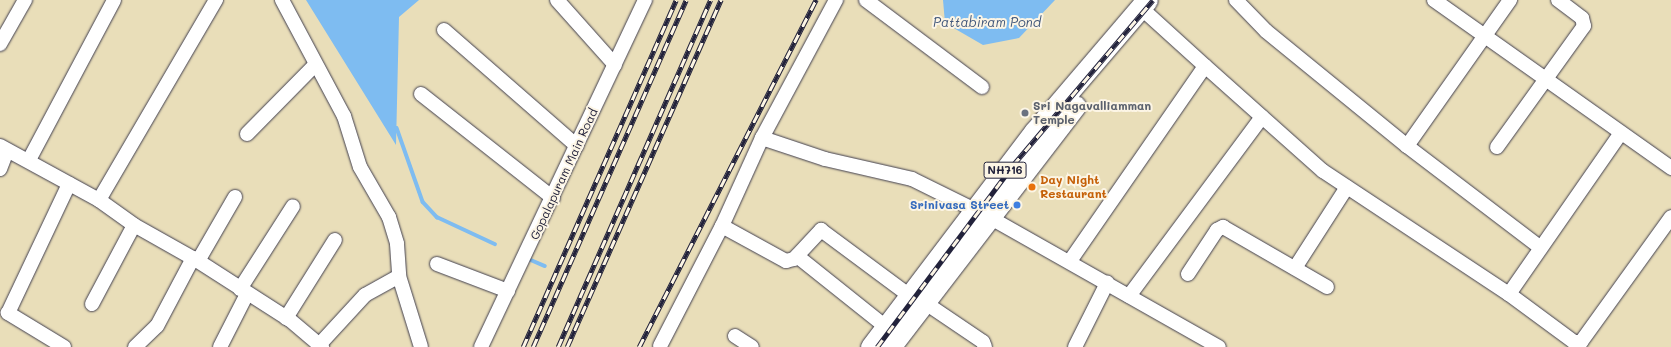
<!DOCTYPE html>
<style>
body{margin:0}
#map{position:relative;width:1671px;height:347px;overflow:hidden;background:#e9deb9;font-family:Mali,sans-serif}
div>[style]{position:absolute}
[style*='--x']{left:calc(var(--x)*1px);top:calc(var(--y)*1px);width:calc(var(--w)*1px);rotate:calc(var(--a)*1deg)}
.water>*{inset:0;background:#7ebcf1}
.stream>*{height:3.5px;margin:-1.75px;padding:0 1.75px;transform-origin:1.75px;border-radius:1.75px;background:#7ebcf1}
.roads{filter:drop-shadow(0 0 1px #403e4e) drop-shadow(0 0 1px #403e4e)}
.minor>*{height:14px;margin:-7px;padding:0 7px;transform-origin:7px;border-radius:7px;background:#fff}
.highway>*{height:21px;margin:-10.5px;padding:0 10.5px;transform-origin:10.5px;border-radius:10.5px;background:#fff}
.rail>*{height:4.5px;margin-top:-2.25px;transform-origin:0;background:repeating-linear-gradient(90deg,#fcf5e5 0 9px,#22223b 0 18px);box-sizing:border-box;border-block:1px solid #22223b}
.dots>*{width:11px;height:11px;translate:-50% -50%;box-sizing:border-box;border:2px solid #fcf5e5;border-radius:50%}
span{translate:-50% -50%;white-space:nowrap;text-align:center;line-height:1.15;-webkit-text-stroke:4px #fcf5e5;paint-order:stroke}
.shield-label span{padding:1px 3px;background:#fcf5e5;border:1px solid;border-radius:3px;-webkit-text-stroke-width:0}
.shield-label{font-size:11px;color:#22223b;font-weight:700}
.worship-label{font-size:12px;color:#5b616d;font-weight:700}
.left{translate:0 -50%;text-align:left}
.street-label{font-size:12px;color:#22223b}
.food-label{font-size:12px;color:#c56008;font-weight:700}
.shop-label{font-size:12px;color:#366cbe;font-weight:700}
.right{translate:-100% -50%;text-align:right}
.water-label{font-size:13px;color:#42587b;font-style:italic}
</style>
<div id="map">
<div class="water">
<i style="clip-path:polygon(306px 0,419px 0,399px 17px,396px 145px)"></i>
<i style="clip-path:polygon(943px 0,1055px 0,1019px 38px,983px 45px,945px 23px)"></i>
</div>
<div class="stream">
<i style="--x:397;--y:128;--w:78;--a:70.6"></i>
<i style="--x:423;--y:202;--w:21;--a:47"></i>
<i style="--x:437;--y:217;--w:64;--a:25"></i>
<i style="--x:531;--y:260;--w:15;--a:23"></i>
</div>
<div class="roads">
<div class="minor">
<i style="--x:282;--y:0;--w:132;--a:61.9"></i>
<i style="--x:344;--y:116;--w:53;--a:72.6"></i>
<i style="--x:360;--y:167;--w:58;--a:59.9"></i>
<i style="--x:389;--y:217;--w:28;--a:73"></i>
<i style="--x:397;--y:244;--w:32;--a:86"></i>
<i style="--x:399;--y:276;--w:74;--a:72.8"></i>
<i style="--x:557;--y:0;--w:87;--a:48.3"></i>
<i style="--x:866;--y:0;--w:145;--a:36.9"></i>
<i style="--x:1236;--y:0;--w:43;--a:45.9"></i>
<i style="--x:1266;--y:31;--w:182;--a:39.2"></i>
<i style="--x:1407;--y:146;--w:168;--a:37.3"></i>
<i style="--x:1434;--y:0;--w:291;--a:35.3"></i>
<i style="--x:1140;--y:7;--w:88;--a:42.2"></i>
<i style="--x:444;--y:30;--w:176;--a:41.1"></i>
<i style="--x:0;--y:44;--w:51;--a:-60.4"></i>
<i style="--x:421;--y:94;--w:168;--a:38.2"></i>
<i style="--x:247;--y:134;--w:97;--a:-45.4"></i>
<i style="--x:762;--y:138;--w:66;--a:18.4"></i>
<i style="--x:825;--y:159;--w:89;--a:12.9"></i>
<i style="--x:912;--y:179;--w:86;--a:26.3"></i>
<i style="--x:989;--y:217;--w:264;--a:29.5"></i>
<i style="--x:0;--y:146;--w:113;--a:28.6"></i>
<i style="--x:99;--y:200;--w:43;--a:35.5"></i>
<i style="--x:134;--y:225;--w:73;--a:29.4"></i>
<i style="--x:198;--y:261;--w:109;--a:32.7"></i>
<i style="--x:290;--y:320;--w:42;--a:40.2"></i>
<i style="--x:1407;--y:146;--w:179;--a:-54.8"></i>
<i style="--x:1497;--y:147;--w:149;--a:-54.3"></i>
<i style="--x:1584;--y:26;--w:8;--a:-104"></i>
<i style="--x:1582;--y:18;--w:30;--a:-143"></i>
<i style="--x:29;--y:160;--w:181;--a:-62"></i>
<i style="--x:0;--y:169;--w:19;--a:-69"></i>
<i style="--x:99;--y:200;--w:232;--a:-59.7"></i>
<i style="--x:722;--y:226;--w:73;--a:28.7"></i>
<i style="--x:786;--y:261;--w:8;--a:-14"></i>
<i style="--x:794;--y:259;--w:40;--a:-47"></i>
<i style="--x:821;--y:230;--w:111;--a:36.6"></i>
<i style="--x:797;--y:256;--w:114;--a:38.6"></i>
<i style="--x:198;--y:261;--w:74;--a:-60"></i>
<i style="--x:1070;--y:261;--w:237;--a:-55.3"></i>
<i style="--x:1205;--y:66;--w:158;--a:41.7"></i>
<i style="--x:1323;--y:171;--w:223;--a:33.5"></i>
<i style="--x:1509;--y:294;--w:81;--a:36.4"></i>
<i style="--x:1574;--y:342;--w:7;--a:0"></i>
<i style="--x:1581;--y:342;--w:154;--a:-54.2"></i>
<i style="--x:437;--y:264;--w:76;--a:20.8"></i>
<i style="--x:1295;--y:268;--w:96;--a:-57.3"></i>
<i style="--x:1188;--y:274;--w:53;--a:-56.6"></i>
<i style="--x:1217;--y:230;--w:7;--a:-27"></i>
<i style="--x:1223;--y:227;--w:120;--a:30"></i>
<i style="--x:240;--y:289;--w:98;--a:-57.4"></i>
<i style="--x:1509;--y:294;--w:196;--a:-55.2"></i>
<i style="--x:1129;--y:296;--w:223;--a:-53.4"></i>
<i style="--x:924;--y:302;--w:71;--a:34.1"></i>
<i style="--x:983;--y:342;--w:5;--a:68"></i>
<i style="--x:92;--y:304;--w:89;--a:-62"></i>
<i style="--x:286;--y:318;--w:92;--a:-57.9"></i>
<i style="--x:735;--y:336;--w:20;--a:33"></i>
<i style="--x:319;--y:345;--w:68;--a:-47.4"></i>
<i style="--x:365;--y:295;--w:39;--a:-29"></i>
<i style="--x:660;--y:346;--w:135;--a:-62.7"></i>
<i style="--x:722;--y:226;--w:97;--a:-65.6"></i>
<i style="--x:762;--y:138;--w:157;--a:-61.8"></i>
<i style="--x:64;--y:347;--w:66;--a:-148.7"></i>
<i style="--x:8;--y:313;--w:143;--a:-64.7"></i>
<i style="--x:135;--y:347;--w:30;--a:-44"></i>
<i style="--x:157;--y:326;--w:77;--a:-62.1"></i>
<i style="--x:220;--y:347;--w:59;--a:-63"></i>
<i style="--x:481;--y:347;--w:384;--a:-64.7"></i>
<i style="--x:1075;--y:347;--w:72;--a:-63.4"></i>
</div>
<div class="highway">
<i style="--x:871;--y:347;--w:271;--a:-52.8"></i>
<i style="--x:1035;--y:131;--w:172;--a:-49.5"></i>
<i style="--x:890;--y:347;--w:304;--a:-52.5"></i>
</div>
</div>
<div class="rail">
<i style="--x:523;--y:347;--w:379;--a:-66.2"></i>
<i style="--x:533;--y:347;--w:379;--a:-66.2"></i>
<i style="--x:558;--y:347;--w:379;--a:-66.3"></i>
<i style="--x:567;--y:347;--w:380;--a:-66.1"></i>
<i style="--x:639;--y:347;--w:390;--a:-63"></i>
<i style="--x:877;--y:347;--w:227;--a:-53.2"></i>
<i style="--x:1013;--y:165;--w:216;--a:-49.7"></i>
</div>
<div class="dots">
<i style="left:1025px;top:113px;background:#6b7280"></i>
<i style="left:1032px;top:187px;background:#e8710a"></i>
<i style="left:1017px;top:205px;background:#3f7fe0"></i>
</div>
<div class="shield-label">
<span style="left:1005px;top:170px">NH716</span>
</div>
<div class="worship-label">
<span class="left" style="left:1033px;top:113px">Sri Nagavalliamman<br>Temple</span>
</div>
<div class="street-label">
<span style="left:564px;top:174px;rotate:-65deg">Gopalapuram Main Road</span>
</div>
<div class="food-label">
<span class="left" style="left:1040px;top:187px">Day Night<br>Restaurant</span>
</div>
<div class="shop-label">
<span class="right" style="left:1009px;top:205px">Srinivasa Street</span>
</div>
<div class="water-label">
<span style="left:987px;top:22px">Pattabiram Pond</span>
</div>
</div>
